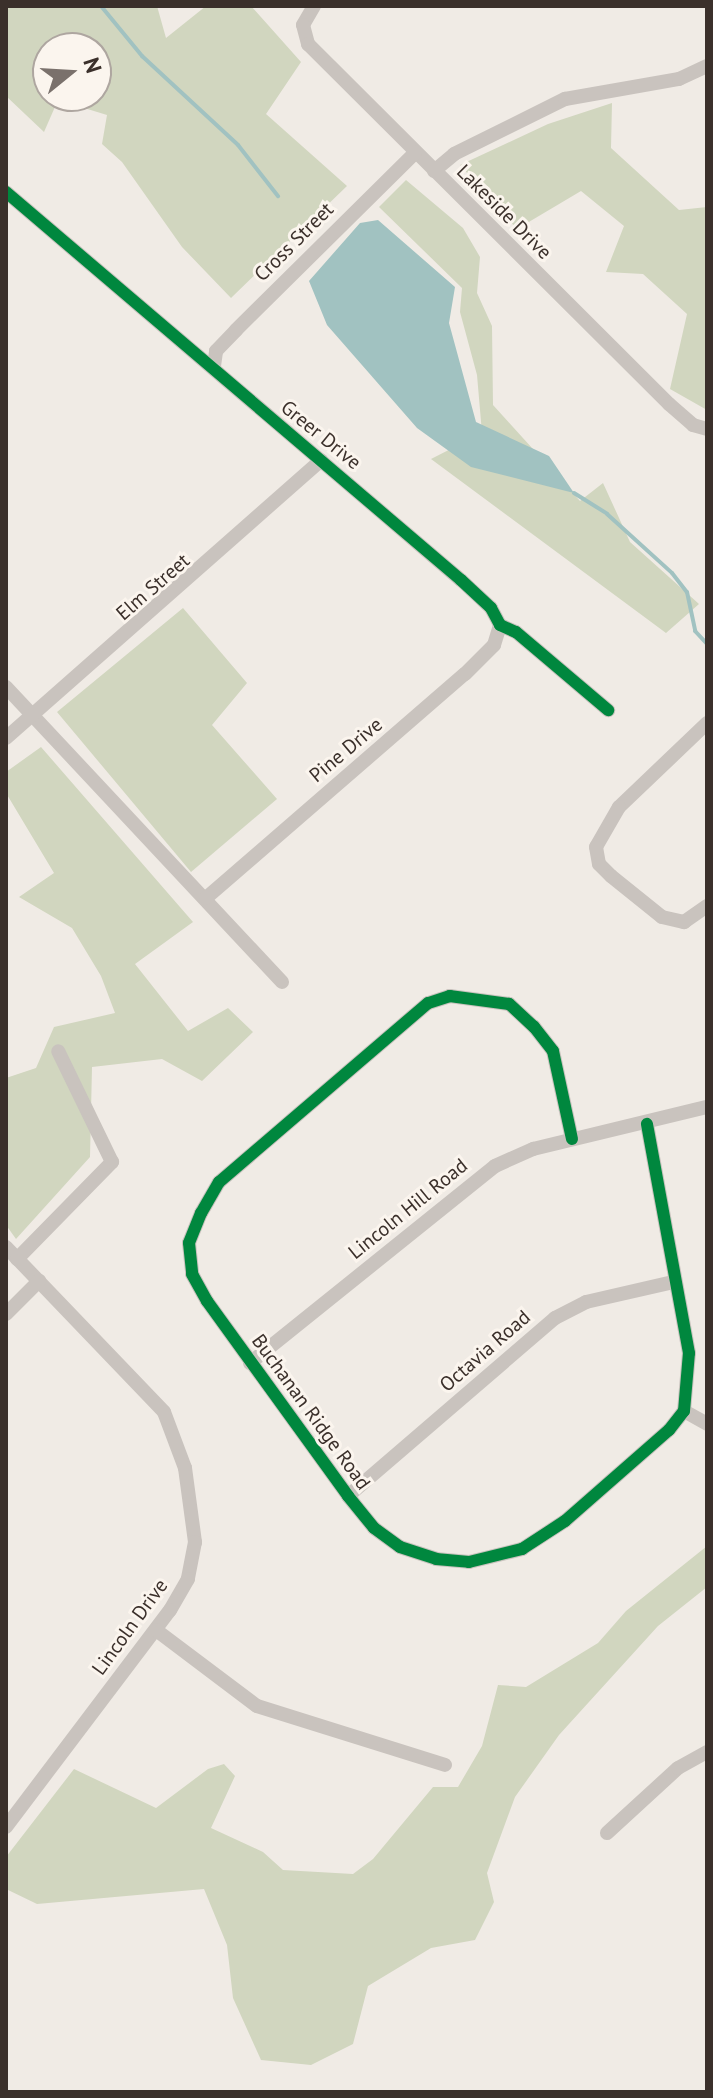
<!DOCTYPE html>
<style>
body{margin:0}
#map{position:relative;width:713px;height:2098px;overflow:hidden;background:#f0ebe5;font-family:"PT Sans",sans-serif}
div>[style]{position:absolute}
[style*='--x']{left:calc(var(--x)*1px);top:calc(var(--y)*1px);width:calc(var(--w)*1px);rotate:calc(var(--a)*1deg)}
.green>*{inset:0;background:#d1d6bf}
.water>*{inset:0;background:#a1c2c1}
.stream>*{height:4px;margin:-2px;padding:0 2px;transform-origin:2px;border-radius:2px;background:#a1c2c1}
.minor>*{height:14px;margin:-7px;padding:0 7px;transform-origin:7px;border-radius:7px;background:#c9c3be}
.cycleway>*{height:12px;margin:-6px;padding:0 6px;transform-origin:6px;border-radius:6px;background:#00873e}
span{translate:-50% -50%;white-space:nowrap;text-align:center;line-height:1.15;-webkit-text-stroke:6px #fbf5ee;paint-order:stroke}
.street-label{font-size:20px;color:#3b302b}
.frame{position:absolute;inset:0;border:8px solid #3b302b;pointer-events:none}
.north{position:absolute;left:32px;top:32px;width:80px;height:80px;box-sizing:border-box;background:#fbf5ee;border:2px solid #aea6a0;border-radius:50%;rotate:72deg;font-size:22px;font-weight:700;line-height:32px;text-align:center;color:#3b302b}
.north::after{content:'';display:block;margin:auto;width:28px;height:36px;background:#7a716c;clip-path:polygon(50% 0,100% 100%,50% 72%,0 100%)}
</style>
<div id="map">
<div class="green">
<i style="clip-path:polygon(evenodd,6px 6px,157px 6px,166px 38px,206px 6px,251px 6px,301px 62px,266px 114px,347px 186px,231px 298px,182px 247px,122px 162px,102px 144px,107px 115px,58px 100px,44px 132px,6px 96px,6px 6px,96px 48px,96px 96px,48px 96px,48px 48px,96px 48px)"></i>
<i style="clip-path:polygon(612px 103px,611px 148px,679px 210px,707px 207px,707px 410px,670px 389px,687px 314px,643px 274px,606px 272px,624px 226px,581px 191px,517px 229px,460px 165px,548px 124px)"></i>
<i style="clip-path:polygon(406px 180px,463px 228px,480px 257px,477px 293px,492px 326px,493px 405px,580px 501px,603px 483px,630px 542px,699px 604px,666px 633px,431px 459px,482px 433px,477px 375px,460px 312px,462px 288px,379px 207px)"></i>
<i style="clip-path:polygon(183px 608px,247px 683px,212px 725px,277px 799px,191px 872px,57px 712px)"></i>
<i style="clip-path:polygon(41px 747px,193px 922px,135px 964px,188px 1031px,228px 1008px,253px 1032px,202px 1081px,162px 1059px,92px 1067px,90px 1157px,16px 1239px,6px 1225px,6px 1078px,36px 1068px,54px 1027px,115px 1013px,101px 976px,72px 928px,19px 897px,54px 873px,6px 793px,6px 772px)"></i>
<i style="clip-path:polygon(707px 1546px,707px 1587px,658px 1626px,559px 1735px,515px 1797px,487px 1873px,494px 1902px,475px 1940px,431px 1948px,368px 1986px,353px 2044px,311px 2065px,261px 2060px,233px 1998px,227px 1945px,204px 1889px,37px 1904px,6px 1889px,6px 1857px,74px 1769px,156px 1808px,208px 1769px,224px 1764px,235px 1776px,211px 1828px,263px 1852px,283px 1870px,353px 1874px,373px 1859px,433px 1787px,458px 1787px,482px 1746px,498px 1685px,526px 1687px,598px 1643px,626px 1611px)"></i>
</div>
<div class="water">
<i style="clip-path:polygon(378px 220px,455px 287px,449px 323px,476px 422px,549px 456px,574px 493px,471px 467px,417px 428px,327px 325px,309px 281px,360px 223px)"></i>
</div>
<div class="stream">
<i style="--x:101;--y:6;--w:65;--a:50.6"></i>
<i style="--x:142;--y:56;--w:131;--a:42.8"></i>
<i style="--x:238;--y:145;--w:65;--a:51.9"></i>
<i style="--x:574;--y:493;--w:39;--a:32"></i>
<i style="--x:607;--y:514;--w:88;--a:42.2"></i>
<i style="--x:672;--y:573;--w:24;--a:52"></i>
<i style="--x:687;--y:592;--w:40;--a:78"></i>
<i style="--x:695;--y:631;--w:18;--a:47"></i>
</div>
<div class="minor">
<i style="--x:314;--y:6;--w:22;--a:120"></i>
<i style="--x:303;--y:25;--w:20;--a:75"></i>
<i style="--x:308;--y:44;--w:510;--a:44.92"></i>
<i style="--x:669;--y:404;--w:32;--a:41"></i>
<i style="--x:693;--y:425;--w:15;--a:16"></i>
<i style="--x:434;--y:171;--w:26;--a:-40"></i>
<i style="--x:454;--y:154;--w:124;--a:-26.4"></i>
<i style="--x:565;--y:99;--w:116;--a:-10"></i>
<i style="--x:679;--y:79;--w:31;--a:-25"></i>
<i style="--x:6;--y:192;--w:598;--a:40.46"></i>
<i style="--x:461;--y:580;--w:41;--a:43"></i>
<i style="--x:491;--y:608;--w:19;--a:62"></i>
<i style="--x:500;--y:625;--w:17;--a:24"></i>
<i style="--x:516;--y:632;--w:121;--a:40.3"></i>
<i style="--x:214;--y:366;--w:15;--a:-82"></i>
<i style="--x:216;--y:351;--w:29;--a:-46"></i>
<i style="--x:236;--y:330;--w:252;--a:-44.7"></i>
<i style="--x:6;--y:687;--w:404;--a:46.9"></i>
<i style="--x:707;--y:723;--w:122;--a:136.3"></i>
<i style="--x:619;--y:807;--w:46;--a:119.9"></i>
<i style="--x:596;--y:847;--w:17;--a:80"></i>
<i style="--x:599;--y:864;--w:17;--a:45"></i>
<i style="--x:611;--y:876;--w:65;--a:38.8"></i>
<i style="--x:662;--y:917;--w:23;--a:13"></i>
<i style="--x:684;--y:922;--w:28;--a:-35"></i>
<i style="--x:6;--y:738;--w:420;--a:-41.4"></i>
<i style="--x:206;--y:898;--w:342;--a:-40.9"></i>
<i style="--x:465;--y:674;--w:41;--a:-45"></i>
<i style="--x:494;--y:645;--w:21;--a:-73"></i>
<i style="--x:572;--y:1139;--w:90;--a:-102.2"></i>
<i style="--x:553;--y:1051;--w:31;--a:-128"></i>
<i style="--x:534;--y:1027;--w:34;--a:-137"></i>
<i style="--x:509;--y:1004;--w:60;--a:-172.3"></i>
<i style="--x:450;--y:996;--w:23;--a:162"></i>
<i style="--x:428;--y:1003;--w:275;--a:139.4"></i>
<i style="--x:219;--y:1182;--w:36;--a:120"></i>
<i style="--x:201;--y:1213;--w:32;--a:112"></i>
<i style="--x:189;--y:1243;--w:31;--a:84"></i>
<i style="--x:192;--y:1274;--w:31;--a:61"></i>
<i style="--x:207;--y:1301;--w:241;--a:54.1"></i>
<i style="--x:348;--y:1496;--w:41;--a:50.9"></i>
<i style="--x:374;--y:1528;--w:32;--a:36"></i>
<i style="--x:400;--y:1547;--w:38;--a:18"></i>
<i style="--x:436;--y:1559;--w:33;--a:5"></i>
<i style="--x:469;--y:1562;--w:55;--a:-13.8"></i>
<i style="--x:522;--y:1549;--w:51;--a:-33.1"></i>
<i style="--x:565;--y:1521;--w:138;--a:-41.2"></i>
<i style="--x:669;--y:1430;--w:24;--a:-52"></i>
<i style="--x:684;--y:1411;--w:58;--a:-85.1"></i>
<i style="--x:689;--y:1353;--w:233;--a:-100.4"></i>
<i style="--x:6;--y:1247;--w:228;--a:46.2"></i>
<i style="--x:164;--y:1412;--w:60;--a:69.4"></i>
<i style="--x:185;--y:1468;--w:75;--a:82.3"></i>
<i style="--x:195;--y:1542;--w:38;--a:101"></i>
<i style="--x:188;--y:1579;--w:36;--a:120"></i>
<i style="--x:170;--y:1610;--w:272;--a:127.1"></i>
<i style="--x:17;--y:1259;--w:136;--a:-45.6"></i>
<i style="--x:112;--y:1162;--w:123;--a:-115.9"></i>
<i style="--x:6;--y:1314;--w:47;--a:-45"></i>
<i style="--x:250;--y:1363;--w:314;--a:-38.8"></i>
<i style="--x:495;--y:1166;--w:42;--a:-24.1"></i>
<i style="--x:533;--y:1149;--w:179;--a:-13.6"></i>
<i style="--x:684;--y:1411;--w:26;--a:29"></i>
<i style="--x:348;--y:1496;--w:273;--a:-40.7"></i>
<i style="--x:555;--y:1318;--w:35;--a:-27"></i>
<i style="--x:586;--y:1302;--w:89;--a:-12.9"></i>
<i style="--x:156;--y:1630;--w:126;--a:37"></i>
<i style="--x:257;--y:1706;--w:197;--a:17.4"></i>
<i style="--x:607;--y:1833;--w:96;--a:-42.5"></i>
<i style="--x:678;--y:1768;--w:33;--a:-29"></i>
</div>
<div class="cycleway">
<i style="--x:6;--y:192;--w:598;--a:40.46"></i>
<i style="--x:461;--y:580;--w:41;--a:43"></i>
<i style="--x:491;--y:608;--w:19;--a:62"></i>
<i style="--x:500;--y:625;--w:17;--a:24"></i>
<i style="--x:516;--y:632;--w:121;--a:40.3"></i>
<i style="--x:572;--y:1139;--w:90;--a:-102.2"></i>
<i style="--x:553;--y:1051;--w:31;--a:-128"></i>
<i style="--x:534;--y:1027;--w:34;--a:-137"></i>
<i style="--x:509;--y:1004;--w:60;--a:-172.3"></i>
<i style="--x:450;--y:996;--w:23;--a:162"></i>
<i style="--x:428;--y:1003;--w:275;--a:139.4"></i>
<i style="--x:219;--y:1182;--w:36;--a:120"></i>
<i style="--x:201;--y:1213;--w:32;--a:112"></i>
<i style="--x:189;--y:1243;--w:31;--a:84"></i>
<i style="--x:192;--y:1274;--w:31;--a:61"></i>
<i style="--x:207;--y:1301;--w:241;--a:54.1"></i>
<i style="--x:348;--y:1496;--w:41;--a:50.9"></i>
<i style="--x:374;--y:1528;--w:32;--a:36"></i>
<i style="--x:400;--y:1547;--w:38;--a:18"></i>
<i style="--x:436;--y:1559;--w:33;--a:5"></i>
<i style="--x:469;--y:1562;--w:55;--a:-13.8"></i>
<i style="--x:522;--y:1549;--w:51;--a:-33.1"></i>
<i style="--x:565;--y:1521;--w:138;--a:-41.2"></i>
<i style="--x:669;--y:1430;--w:24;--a:-52"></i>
<i style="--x:684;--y:1411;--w:58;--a:-85.1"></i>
<i style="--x:689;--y:1353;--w:233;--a:-100.4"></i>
</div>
<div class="street-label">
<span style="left:504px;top:212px;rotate:45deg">Lakeside Drive</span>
<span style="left:294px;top:242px;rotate:-45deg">Cross Street</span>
<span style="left:321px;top:435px;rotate:39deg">Greer Drive</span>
<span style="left:153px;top:587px;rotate:-41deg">Elm Street</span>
<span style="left:346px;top:750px;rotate:-40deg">Pine Drive</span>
<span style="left:408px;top:1209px;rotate:-39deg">Lincoln Hill Road</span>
<span style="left:485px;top:1351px;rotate:-41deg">Octavia Road</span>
<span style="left:311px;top:1412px;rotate:54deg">Buchanan Ridge Road</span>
<span style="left:130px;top:1627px;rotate:-54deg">Lincoln Drive</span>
</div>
<div class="frame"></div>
<div class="north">N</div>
</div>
